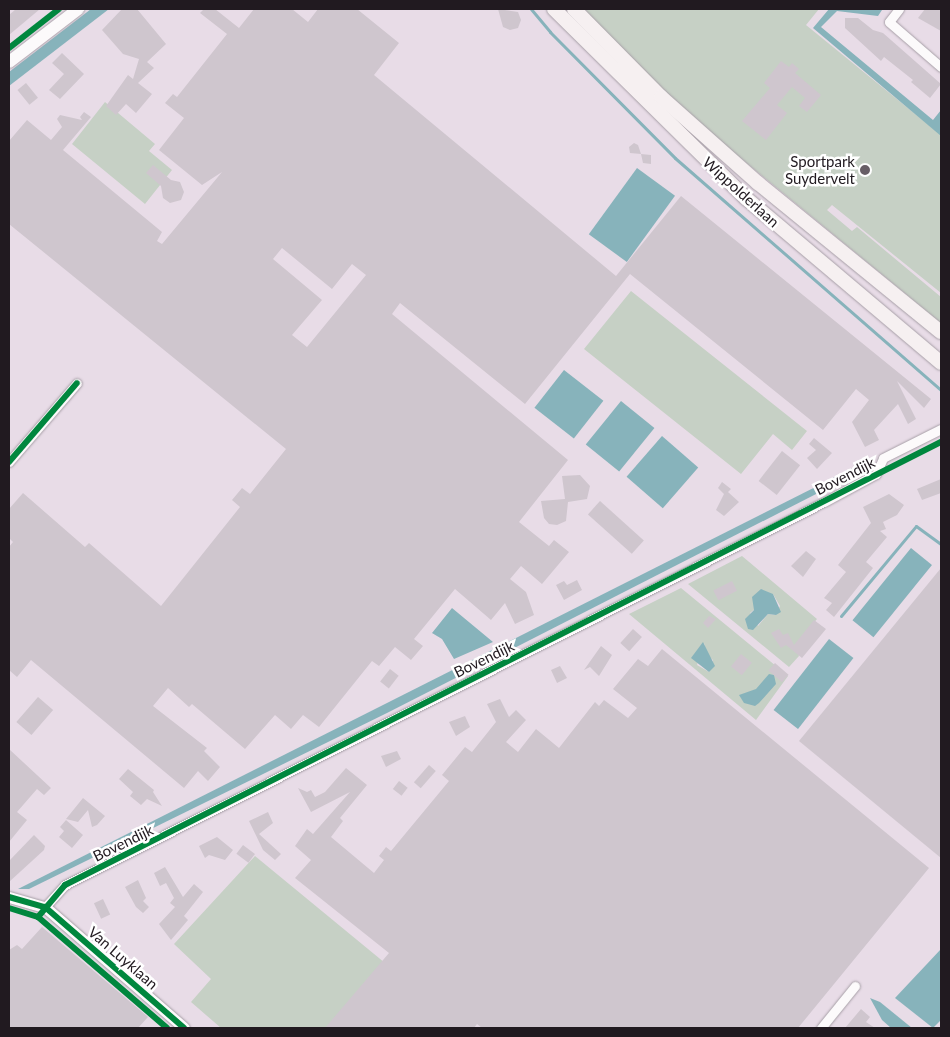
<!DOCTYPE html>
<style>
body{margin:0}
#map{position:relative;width:950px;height:1037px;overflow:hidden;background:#e8dce7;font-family:Lato,sans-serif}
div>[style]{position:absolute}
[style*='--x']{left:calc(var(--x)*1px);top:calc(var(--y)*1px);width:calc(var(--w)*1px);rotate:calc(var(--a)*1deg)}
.green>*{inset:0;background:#c6d0c5}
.water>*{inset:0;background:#87b3bb;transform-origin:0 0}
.stream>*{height:3px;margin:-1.5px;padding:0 1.5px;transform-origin:1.5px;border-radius:1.5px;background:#87b3bb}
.building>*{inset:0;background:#cfc6ce;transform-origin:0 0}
.roads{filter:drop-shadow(0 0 1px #a79fa7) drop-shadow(0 0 1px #a79fa7)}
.minor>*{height:9px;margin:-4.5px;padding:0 4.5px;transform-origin:4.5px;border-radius:4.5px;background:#fcfafb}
.tertiary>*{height:11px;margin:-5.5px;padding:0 5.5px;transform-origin:5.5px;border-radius:5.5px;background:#fcfafb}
.secondary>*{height:12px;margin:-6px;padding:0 6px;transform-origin:6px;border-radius:6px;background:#fcfafb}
.primary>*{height:14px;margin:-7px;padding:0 7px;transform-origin:7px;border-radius:7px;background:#f6f0f1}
.cycleway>*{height:6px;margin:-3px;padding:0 3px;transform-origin:3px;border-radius:3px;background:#00873e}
.dots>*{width:14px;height:14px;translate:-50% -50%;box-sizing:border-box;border:2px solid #fff;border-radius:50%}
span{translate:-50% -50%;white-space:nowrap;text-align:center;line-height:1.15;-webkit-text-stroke:5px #fff;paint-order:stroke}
.poi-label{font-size:15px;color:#211a20}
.right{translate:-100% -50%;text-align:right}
.street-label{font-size:15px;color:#211a20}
.frame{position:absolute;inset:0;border:10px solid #211a20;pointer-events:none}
</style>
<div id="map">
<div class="green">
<i style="clip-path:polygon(582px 9px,819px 9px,806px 25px,941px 135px,941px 293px,832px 205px,827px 210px,852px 231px,857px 227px,941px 297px,941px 323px,710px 133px,611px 41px)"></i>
<i style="clip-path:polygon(105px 102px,155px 144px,149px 151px,172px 170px,145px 204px,72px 144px)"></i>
<i style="clip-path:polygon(631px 291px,807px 431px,792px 450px,773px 434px,741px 474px,584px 349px)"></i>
<i style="clip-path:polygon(evenodd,742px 556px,817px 619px,795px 645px,799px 656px,789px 667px,688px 584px,742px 556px,773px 594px,780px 606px,776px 615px,768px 614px,758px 626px,750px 613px,773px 594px)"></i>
<i style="clip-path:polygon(evenodd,681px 588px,788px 676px,756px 720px,629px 614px,681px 588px,704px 643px,707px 655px,713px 660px,709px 672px,697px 665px,704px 643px)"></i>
<i style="clip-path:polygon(255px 856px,464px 1028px,221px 1028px,191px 1002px,211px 979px,174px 944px)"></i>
</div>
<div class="water">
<i style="clip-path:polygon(91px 9px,109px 9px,9px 86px,9px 72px)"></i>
<i style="clip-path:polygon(829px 9px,882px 10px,878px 16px,837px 11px,821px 27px,933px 120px,941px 110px,941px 136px,813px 28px)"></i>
<i style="left:637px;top:168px;width:47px;height:82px;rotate:36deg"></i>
<i style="left:564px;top:370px;width:50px;height:48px;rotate:38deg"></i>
<i style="left:621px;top:401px;width:43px;height:56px;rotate:39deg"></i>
<i style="left:662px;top:436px;width:48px;height:54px;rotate:41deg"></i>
<i style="clip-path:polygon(867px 461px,871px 466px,387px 713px,29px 889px,18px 889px)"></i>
<i style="left:911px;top:548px;width:27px;height:93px;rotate:39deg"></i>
<i style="clip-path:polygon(761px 589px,773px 594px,781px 612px,776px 615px,768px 614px,753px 630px,748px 629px,745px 619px,754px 610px,752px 597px)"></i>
<i style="clip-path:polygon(452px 608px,493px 642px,454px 659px,442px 639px,432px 633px)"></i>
<i style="left:829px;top:639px;width:31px;height:90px;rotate:38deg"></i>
<i style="clip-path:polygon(703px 642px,715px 666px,709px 672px,691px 658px)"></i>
<i style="clip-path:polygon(769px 674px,774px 675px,776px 684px,759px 703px,755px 706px,744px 703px,739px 695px,756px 689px)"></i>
<i style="clip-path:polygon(941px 949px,941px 1020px,933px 1028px,895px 998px)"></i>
<i style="clip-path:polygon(870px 998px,880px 1002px,912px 1028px,891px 1028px,882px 1020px)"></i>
</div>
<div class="stream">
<i style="--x:531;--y:9;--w:30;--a:50"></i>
<i style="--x:550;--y:32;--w:177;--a:45.2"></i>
<i style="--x:675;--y:158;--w:353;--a:41.1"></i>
<i style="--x:841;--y:616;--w:117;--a:-50.2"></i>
<i style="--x:916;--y:526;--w:31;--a:36"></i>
</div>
<div class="building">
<i style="clip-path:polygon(16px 9px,40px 9px,9px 35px,9px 15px)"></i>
<i style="clip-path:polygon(122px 9px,137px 9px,166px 44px,147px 62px,154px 68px,138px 83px,152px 94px,136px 113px,126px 104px,116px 115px,106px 106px,128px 75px,133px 79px,139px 59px,123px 54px,102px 30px)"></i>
<i style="clip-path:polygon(evenodd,204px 9px,215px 9px,239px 28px,254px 9px,292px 9px,308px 22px,318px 9px,357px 9px,399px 43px,374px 75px,616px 276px,681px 196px,931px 399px,924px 408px,897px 381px,916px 419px,908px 424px,898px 404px,874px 430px,879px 440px,865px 447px,852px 422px,869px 400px,856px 389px,823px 430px,630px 274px,525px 404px,400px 303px,392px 314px,568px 460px,519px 522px,549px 546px,554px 540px,569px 552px,542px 584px,521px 566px,510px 579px,526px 592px,534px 615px,515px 624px,505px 603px,491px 620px,455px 589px,414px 639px,423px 646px,411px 660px,395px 647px,379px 666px,372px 661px,319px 727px,303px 715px,291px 729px,275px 715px,245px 749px,192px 704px,189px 707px,168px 688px,153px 706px,207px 748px,204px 751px,220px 767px,208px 781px,198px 771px,184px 788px,31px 660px,17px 677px,9px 670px,9px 547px,13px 542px,9px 538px,9px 509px,23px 493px,85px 547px,89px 543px,161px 606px,240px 507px,232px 500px,242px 488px,250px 494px,286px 449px,9px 224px,9px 141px,27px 120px,51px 140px,62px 127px,57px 119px,60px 115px,82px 120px,80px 117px,84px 112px,91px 117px,63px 150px,162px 232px,157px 241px,162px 244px,222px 172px,202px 185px,159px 150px,184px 118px,165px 103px,173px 94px,177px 97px,227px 34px,200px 13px,204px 9px,282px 248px,332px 289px,352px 264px,366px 275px,307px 347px,292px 335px,322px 300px,273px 259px,282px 248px)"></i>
<i style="clip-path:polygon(498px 9px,518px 12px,521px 20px,518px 28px,510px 30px,503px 27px)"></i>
<i style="clip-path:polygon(925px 9px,941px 9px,941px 31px,918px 18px)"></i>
<i style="clip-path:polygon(845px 18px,858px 18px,873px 30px,883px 33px,941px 84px,930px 98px,911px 82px,913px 80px,884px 57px,881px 61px,845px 28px)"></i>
<i style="clip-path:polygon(62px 53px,84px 74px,60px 99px,49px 90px,64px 74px,52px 63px)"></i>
<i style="clip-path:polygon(781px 61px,789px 67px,792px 63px,799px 69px,795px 73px,821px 95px,807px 112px,799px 106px,805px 98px,792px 87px,777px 105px,787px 113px,766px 140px,742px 121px,770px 88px,764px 83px)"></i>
<i style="left:26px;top:83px;width:19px;height:11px;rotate:51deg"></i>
<i style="clip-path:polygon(634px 143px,638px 145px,641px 154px,651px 155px,651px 164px,643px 163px,641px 154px,630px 153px,629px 147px)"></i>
<i style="clip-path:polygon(153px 165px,171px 180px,180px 182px,184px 192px,181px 200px,170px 203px,163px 198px,161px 186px,146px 173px)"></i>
<i style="clip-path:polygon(814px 438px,832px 453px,817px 469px,807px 458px,816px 450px,809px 444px)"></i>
<i style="left:782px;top:451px;width:23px;height:38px;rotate:38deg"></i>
<i style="clip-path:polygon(580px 475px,590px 486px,587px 499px,568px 502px,566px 521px,557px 525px,549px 524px,544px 518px,541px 501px,565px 499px,562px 476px)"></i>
<i style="clip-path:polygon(941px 479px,941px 493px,922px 500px,917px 489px)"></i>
<i style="clip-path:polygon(722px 482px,731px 489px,728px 492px,739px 502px,724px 516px,716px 510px,724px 494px,718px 488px)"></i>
<i style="clip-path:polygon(889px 494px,904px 505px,897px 515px,883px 522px,886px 529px,880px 531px,887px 537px,866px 562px,873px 568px,834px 617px,826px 610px,832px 603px,824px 598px,846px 572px,838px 565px,871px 523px,863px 507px)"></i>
<i style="left:600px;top:501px;width:59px;height:18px;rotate:42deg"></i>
<i style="clip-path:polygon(806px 551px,816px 559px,803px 577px,791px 566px)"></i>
<i style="clip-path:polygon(941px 568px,941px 858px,799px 741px)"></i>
<i style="clip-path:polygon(577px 580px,582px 590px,564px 600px,556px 585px,564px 581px,567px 585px)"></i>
<i style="left:732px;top:581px;width:11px;height:21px;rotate:63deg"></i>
<i style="clip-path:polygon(709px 616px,716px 619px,708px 628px,703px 623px)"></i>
<i style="clip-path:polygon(814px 620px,826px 629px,802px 658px,786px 645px,781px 648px,771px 633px,779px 629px,783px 635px,788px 633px,794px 645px)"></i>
<i style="left:633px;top:629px;width:12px;height:19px;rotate:42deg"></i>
<i style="clip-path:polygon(601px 646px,612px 655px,599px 676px,590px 667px,584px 670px)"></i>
<i style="clip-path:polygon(662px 649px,929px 868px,798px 1028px,482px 1028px,477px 1024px,474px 1028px,325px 1028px,389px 953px,295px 878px,311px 860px,295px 846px,307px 829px,313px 834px,350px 792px,311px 812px,298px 788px,307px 792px,311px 790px,315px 797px,325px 792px,346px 768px,367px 785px,340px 818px,343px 821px,331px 837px,374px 873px,384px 860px,379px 856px,386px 847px,391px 851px,449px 781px,442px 775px,465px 747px,472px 752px,496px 722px,487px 704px,500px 699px,509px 717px,516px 710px,526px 720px,506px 742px,518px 752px,536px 729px,559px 748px,595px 702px,599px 706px,604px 700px,628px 718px,637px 708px,613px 689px,638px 659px,648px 666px)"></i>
<i style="left:741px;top:654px;width:14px;height:16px;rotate:39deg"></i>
<i style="left:775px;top:663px;width:18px;height:10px;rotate:41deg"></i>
<i style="clip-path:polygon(560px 666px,567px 678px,557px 683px,551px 670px)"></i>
<i style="left:390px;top:669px;width:11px;height:16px;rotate:38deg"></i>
<i style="left:38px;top:697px;width:20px;height:33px;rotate:41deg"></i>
<i style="clip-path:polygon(465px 716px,470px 727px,456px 736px,449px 722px)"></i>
<i style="clip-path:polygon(9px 749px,51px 788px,44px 795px,37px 789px,17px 812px,27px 820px,9px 842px)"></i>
<i style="clip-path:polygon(397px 751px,401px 759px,386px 767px,381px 756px)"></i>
<i style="left:429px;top:765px;width:9px;height:23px;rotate:41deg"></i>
<i style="clip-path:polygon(128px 769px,154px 790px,153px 792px,162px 806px,147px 799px,141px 805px,130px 796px,133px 792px,119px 779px)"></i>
<i style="left:399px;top:781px;width:11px;height:10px;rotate:38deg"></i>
<i style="clip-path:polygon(83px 798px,105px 816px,97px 825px,92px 827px,88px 810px,78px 822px,66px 819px)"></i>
<i style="clip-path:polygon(268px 812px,273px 823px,259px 834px,281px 854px,275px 860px,263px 850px,249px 821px)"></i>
<i style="clip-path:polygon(66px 820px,83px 835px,72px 848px,59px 837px,64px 831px,60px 827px)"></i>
<i style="clip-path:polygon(34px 835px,45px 846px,44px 850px,9px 882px,9px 861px)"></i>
<i style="clip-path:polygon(217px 837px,233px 850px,225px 860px,209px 855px,205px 858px,199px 846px)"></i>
<i style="left:243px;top:845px;width:15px;height:11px;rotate:37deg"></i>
<i style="clip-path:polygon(165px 867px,183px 897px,194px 884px,203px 892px,184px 916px,188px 920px,171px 940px,159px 924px,175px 907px,170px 903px,174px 898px,166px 883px,160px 886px,154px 873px)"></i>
<i style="clip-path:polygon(138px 880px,146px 898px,143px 901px,149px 907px,143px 913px,136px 907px,125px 887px)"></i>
<i style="left:103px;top:899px;width:17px;height:10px;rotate:65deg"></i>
<i style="clip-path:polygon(42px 927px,148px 1017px,138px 1028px,9px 1028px,9px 950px,17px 945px,22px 949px)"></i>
<i style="clip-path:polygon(861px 1009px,870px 1017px,866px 1022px,875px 1028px,845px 1028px)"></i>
</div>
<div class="roads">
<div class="minor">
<i style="--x:899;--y:9;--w:16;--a:128"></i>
<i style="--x:889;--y:22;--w:69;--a:40.9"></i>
<i style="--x:9;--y:462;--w:104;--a:-49.3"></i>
<i style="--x:45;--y:907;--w:30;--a:-48"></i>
<i style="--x:65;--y:885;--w:850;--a:-26.78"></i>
<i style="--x:824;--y:502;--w:59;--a:-28.3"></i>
<i style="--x:876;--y:474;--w:17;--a:-66"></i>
<i style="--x:883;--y:458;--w:65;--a:-26.6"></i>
<i style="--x:821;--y:1028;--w:54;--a:-51"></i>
</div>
<div class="tertiary">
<i style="--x:9;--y:897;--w:37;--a:16"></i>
<i style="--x:45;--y:907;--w:184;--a:41"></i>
</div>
<div class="secondary">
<i style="--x:9;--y:62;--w:87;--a:-37.5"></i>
</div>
<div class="primary">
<i style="--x:554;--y:9;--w:271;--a:44.6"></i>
<i style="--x:747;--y:199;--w:254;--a:40.2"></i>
<i style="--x:574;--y:9;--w:124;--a:45.3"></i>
<i style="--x:661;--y:97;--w:130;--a:41.6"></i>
<i style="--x:758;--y:183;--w:236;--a:39.2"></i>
</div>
</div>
<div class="cycleway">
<i style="--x:9;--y:48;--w:63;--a:-38"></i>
<i style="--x:9;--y:462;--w:104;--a:-49.3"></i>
<i style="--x:9;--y:897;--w:37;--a:16"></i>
<i style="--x:45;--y:907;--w:184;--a:41"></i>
<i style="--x:9;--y:908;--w:30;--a:17"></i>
<i style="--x:38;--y:917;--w:42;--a:-49.8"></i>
<i style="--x:65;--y:885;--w:982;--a:-26.83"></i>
<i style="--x:38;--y:917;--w:170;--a:40.7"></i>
</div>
<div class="dots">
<i style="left:865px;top:170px;background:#675e66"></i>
</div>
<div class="poi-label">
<span class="right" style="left:855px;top:170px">Sportpark<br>Suydervelt</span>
</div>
<div class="street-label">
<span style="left:741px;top:192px;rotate:42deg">Wippolderlaan</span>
<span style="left:845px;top:476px;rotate:-27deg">Bovendijk</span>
<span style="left:484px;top:659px;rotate:-26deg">Bovendijk</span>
<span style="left:123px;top:843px;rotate:-26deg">Bovendijk</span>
<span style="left:123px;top:958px;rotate:41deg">Van Luyklaan</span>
</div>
<div class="frame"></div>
</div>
